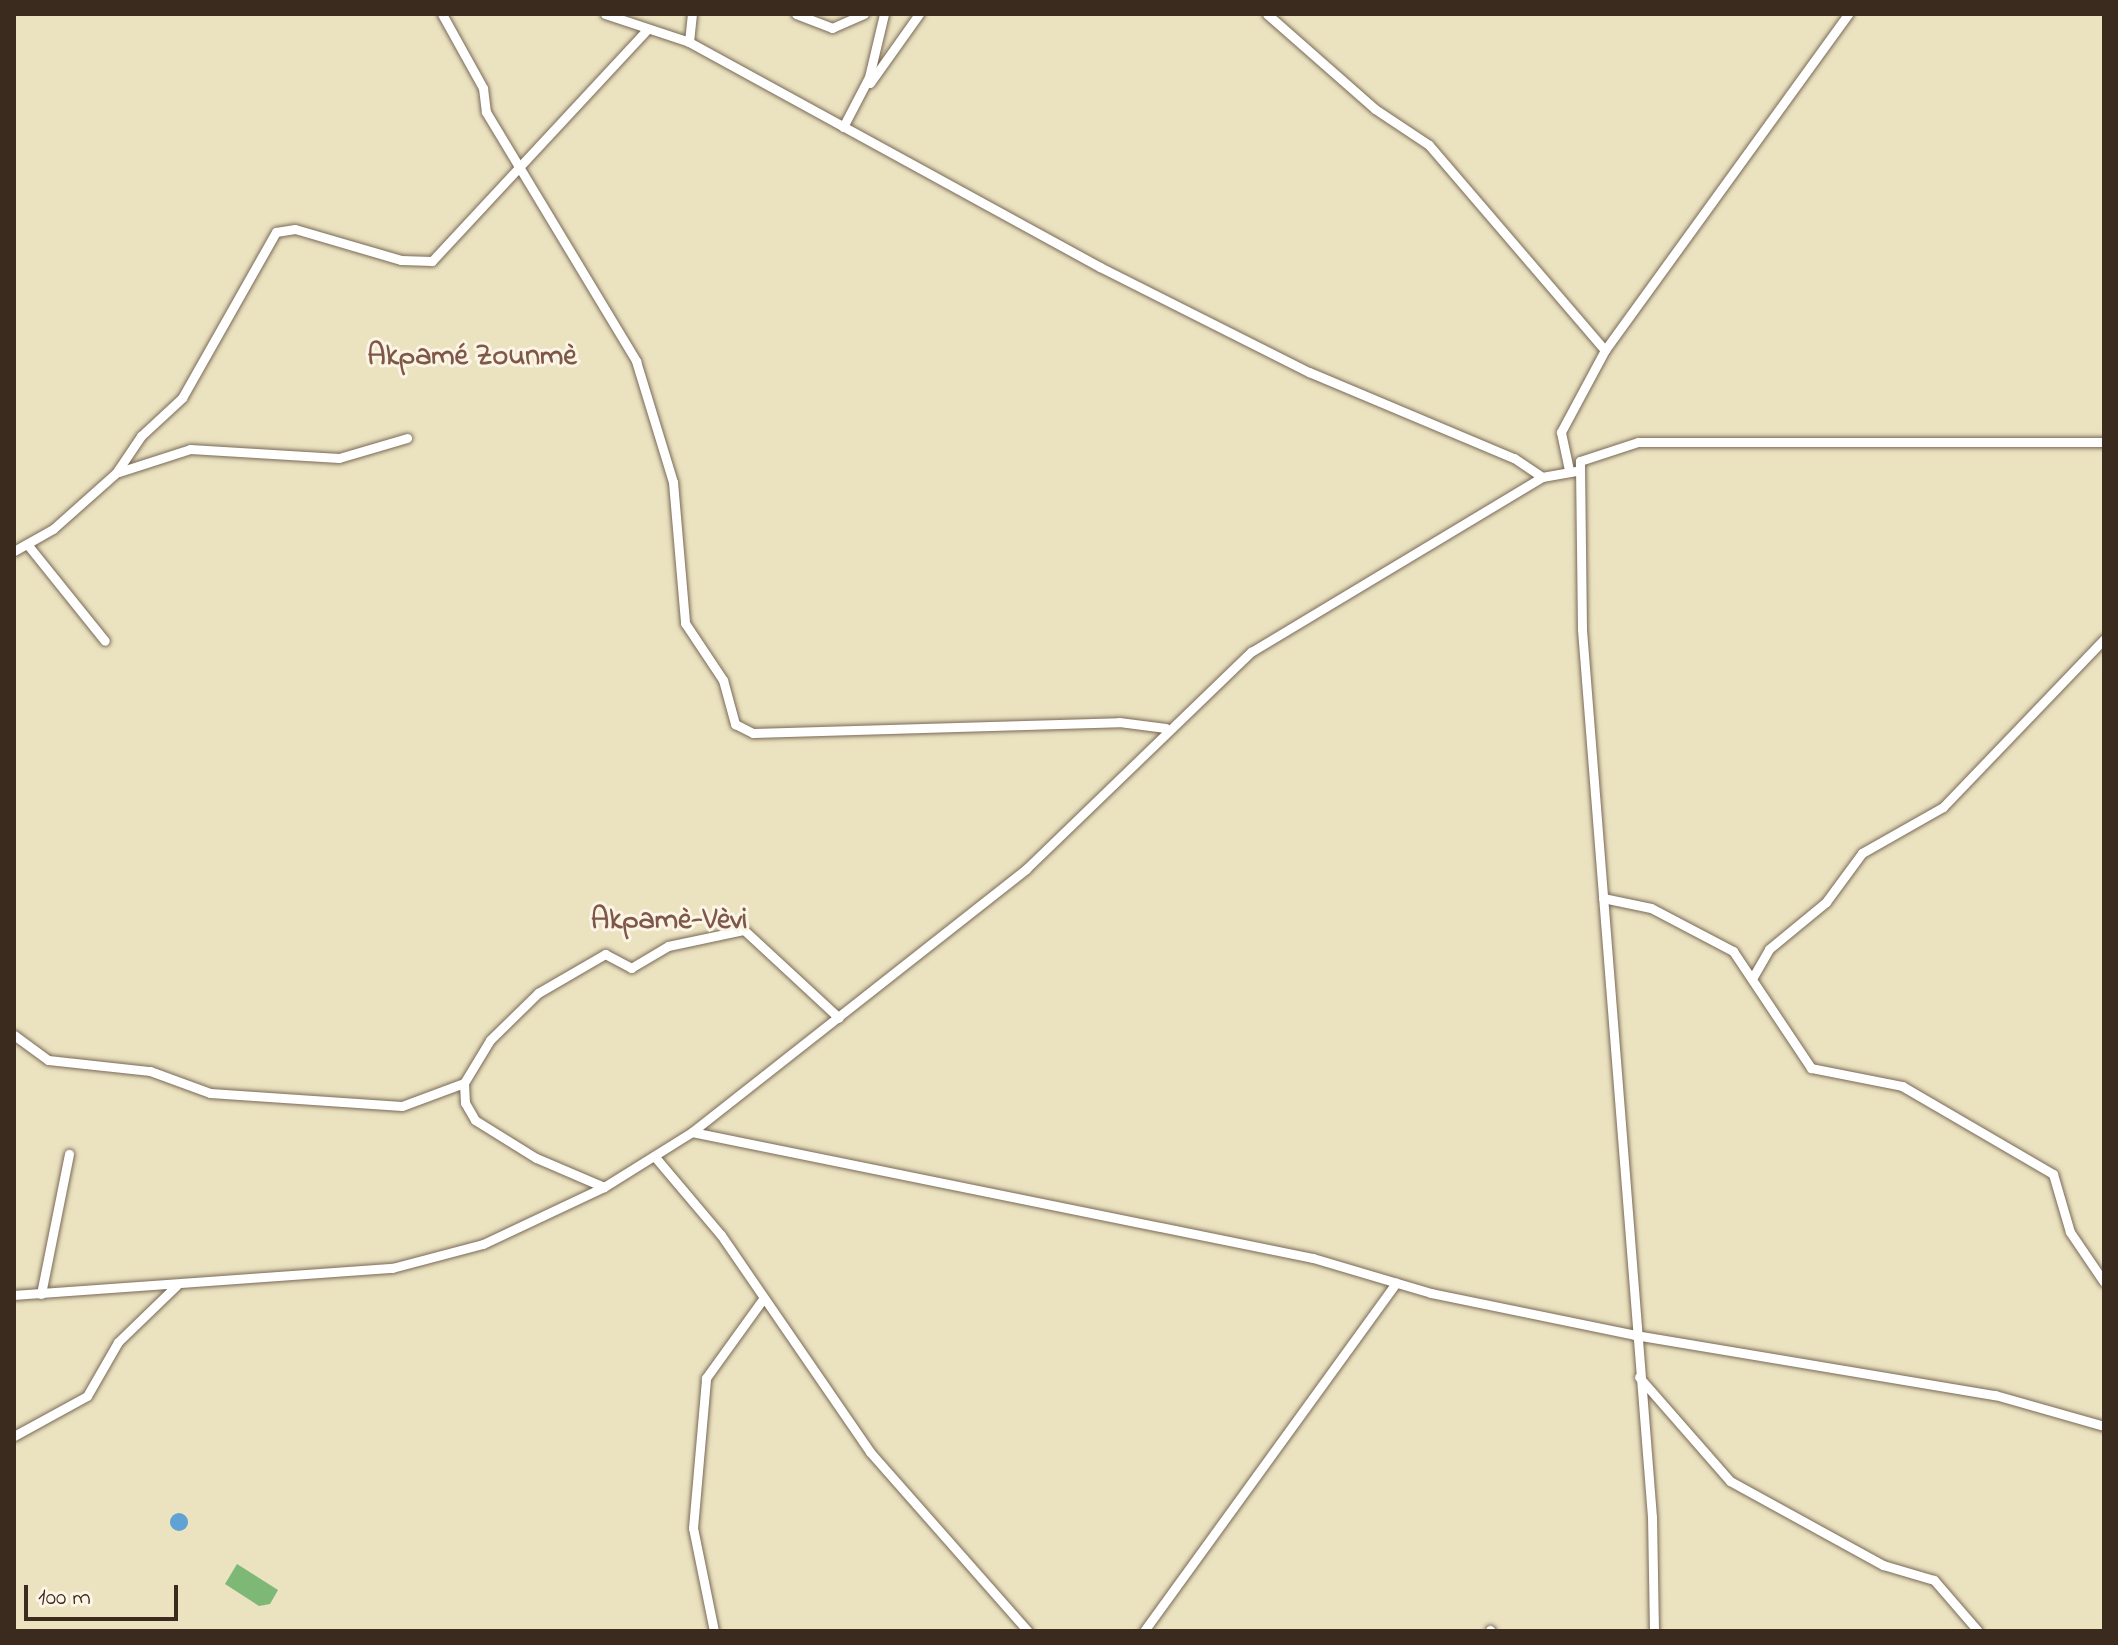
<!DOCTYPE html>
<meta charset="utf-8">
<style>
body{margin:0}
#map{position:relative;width:2118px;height:1645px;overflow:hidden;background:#ebe2c0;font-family:"Indie Flower",sans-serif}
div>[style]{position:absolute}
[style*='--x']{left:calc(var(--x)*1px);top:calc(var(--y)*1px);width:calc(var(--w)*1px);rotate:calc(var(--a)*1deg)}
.forest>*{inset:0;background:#7db877}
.water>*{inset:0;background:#61a2d4}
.round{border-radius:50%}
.roads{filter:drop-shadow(0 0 2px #796a57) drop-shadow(0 0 2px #796a57)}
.minor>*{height:9px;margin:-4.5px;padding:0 4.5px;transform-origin:4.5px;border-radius:4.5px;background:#fff}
span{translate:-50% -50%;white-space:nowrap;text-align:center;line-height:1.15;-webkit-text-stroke:6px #fcf5e5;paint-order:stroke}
.quarter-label{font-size:30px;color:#7e5748;font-weight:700}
.frame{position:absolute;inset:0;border:16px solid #3b2a1e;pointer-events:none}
.scale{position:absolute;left:24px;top:1585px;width:154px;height:36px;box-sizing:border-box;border:4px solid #3b2a1e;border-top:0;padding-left:10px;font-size:24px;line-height:28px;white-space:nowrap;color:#3b2a1e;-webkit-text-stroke:6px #fcf5e5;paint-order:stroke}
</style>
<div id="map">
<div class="forest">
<i style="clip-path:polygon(237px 1564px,278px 1590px,270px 1604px,259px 1606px,225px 1584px)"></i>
</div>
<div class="water">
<i class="round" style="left:170px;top:1513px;width:18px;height:18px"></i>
</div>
<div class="roads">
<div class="minor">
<i style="--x:442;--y:14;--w:85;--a:61"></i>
<i style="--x:483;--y:88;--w:24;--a:83"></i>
<i style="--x:486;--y:112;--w:291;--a:58.9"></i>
<i style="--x:636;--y:361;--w:127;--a:73"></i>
<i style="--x:673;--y:482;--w:142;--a:85.1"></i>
<i style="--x:685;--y:623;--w:69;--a:56.3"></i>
<i style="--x:723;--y:680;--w:46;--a:74.7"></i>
<i style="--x:735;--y:724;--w:20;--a:27"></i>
<i style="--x:753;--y:733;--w:366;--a:-1.7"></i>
<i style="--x:1119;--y:722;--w:47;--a:7.3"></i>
<i style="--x:605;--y:14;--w:89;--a:18.4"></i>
<i style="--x:689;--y:42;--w:469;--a:28.7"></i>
<i style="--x:1100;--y:267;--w:234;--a:26.7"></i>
<i style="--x:1309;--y:372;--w:222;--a:22.8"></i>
<i style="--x:1514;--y:458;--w:34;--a:34"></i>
<i style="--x:796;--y:14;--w:39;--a:21"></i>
<i style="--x:832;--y:28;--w:35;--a:-24"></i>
<i style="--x:1267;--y:14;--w:144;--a:41.3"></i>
<i style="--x:1375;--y:109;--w:65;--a:33.7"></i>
<i style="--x:1429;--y:145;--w:270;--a:49.4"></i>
<i style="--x:689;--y:42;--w:28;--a:-84"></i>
<i style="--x:870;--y:83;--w:85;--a:-54.6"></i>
<i style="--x:843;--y:127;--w:56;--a:-62.5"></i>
<i style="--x:869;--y:77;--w:65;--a:-76.6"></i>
<i style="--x:1569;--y:470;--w:39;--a:-102"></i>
<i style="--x:1561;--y:432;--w:93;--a:-61.8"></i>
<i style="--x:1605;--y:350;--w:415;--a:-54.1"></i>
<i style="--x:119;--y:472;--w:75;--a:-17.9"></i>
<i style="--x:190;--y:449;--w:149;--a:3.5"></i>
<i style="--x:339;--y:458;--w:71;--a:-16.4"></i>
<i style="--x:27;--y:544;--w:124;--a:51.2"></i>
<i style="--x:14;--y:551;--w:45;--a:-29.4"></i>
<i style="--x:53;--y:529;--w:84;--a:-41.6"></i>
<i style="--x:116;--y:473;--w:45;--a:-56"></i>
<i style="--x:141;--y:436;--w:56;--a:-42.8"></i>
<i style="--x:182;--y:398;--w:191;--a:-60.5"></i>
<i style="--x:276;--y:232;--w:19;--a:-9"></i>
<i style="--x:295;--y:229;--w:110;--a:16.3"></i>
<i style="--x:401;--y:260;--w:31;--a:2"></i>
<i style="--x:432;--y:261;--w:316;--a:-47.1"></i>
<i style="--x:1603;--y:898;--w:49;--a:11.8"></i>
<i style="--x:1651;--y:908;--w:93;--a:27.7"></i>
<i style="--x:1733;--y:951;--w:141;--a:56.3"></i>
<i style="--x:1811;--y:1068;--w:93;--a:11.2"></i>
<i style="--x:1902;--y:1086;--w:175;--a:30.2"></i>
<i style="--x:2053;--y:1174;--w:60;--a:73.7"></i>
<i style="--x:2070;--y:1232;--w:60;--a:55.8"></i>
<i style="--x:1753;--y:977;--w:32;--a:-60"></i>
<i style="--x:1769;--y:949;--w:74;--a:-39.5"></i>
<i style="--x:1826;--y:902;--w:61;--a:-53.7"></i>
<i style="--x:1862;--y:853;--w:93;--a:-29.6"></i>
<i style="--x:1943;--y:807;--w:233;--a:-46.2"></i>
<i style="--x:14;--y:1035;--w:42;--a:36.3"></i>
<i style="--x:48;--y:1060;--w:103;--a:6.2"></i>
<i style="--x:150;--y:1071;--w:64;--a:20.1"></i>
<i style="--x:210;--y:1093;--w:192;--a:3.9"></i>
<i style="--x:402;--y:1106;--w:66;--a:-20.4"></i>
<i style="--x:692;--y:1132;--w:634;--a:11.47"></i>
<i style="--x:1313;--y:1258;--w:123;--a:16.5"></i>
<i style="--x:1431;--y:1293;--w:208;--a:11.6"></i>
<i style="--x:1635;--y:1335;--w:365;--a:9.5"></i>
<i style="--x:1995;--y:1395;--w:113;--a:15.9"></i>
<i style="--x:655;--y:1157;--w:102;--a:49.8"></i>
<i style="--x:721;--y:1235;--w:263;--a:55.5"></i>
<i style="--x:870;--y:1452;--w:239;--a:48.6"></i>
<i style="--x:604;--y:1187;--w:74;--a:-156.9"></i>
<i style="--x:536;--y:1158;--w:72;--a:-148.1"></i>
<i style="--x:475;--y:1120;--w:20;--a:-120"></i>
<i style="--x:465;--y:1103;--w:20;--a:-93"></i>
<i style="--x:464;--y:1083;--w:50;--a:-58.8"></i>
<i style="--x:490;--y:1040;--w:67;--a:-44.4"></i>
<i style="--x:538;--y:993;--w:78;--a:-30.2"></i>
<i style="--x:605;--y:954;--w:30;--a:28"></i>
<i style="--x:631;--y:968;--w:43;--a:-30.7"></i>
<i style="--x:668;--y:946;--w:78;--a:-11.9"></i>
<i style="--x:744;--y:930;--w:129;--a:42.8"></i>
<i style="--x:41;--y:1294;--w:143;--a:-78.7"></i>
<i style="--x:14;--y:1295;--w:379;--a:-4.1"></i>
<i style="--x:392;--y:1268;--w:94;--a:-14.8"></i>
<i style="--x:483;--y:1244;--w:134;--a:-25.2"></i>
<i style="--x:604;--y:1187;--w:104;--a:-32"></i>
<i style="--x:692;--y:1132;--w:425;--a:-38.2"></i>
<i style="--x:1026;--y:869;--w:313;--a:-44"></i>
<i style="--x:1251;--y:652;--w:340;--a:-31"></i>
<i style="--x:1542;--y:477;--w:36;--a:-10"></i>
<i style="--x:1639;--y:1377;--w:138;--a:48.8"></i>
<i style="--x:1730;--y:1481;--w:175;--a:28.8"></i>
<i style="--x:1883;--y:1565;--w:53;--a:16.4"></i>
<i style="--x:1934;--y:1580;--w:67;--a:49.2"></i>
<i style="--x:14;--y:1436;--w:83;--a:-28.7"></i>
<i style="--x:87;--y:1396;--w:62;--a:-60.1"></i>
<i style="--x:118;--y:1342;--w:81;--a:-44"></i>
<i style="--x:1490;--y:1630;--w:1;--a:45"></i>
<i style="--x:714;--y:1631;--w:105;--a:-101.5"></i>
<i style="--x:693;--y:1528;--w:151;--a:-85"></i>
<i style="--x:706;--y:1378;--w:97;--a:-54.2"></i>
<i style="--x:1144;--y:1631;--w:430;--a:-54.1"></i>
<i style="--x:1654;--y:1631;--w:114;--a:-91"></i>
<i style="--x:1652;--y:1517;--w:891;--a:-94.51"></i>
<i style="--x:1582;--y:629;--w:168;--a:-90.7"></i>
<i style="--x:1580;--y:461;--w:61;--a:-18.1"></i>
<i style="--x:1638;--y:442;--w:466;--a:0"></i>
</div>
</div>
<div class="quarter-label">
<span style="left:472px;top:357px">Akpamé Zounmè</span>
<span style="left:669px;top:921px">Akpamè-Vèvi</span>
</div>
<div class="frame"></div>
<div class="scale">100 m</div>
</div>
